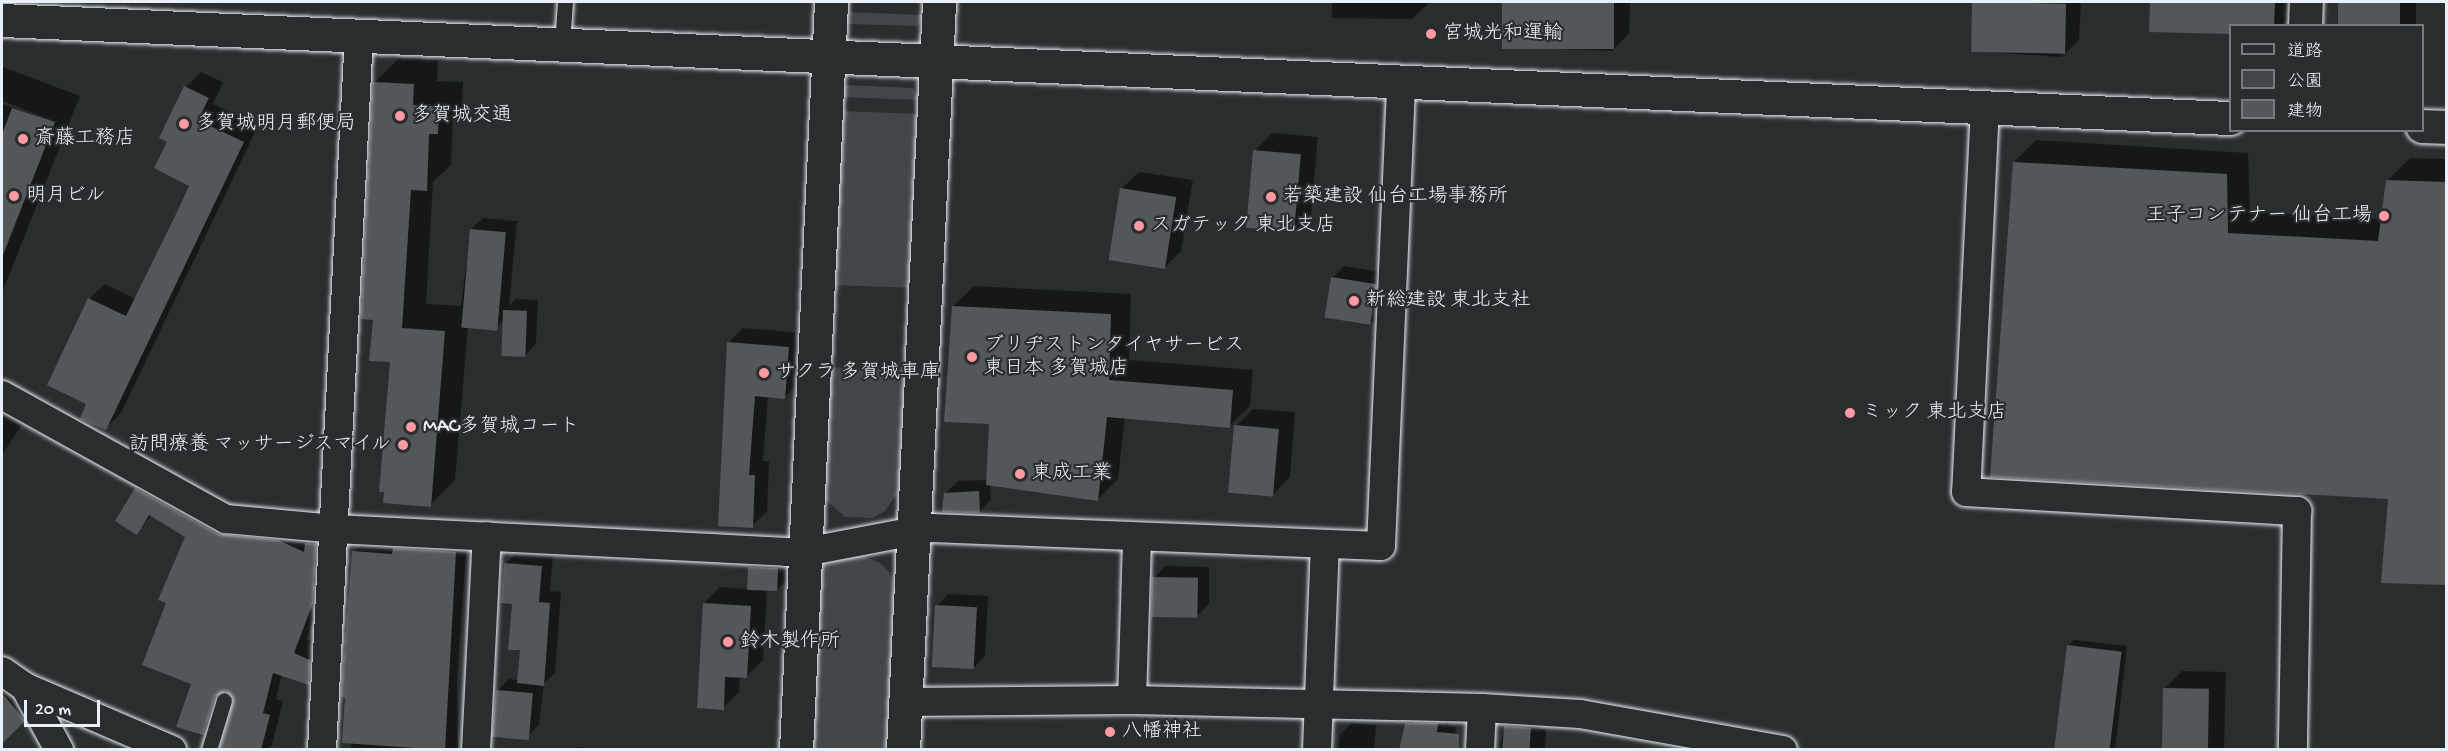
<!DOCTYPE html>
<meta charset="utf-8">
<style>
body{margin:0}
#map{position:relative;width:2448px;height:751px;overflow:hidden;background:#2a2d2e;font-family:"Gochi Hand","Klee One",sans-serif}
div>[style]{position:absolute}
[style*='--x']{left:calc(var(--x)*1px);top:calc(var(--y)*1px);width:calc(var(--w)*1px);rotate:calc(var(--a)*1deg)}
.green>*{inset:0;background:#424648;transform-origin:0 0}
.shadow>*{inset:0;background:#0007;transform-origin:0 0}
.building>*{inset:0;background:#535759;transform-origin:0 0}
.roads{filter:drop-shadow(0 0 2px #e8f1f8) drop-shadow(0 0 2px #e8f1f8)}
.service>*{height:15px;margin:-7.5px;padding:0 7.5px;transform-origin:7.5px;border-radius:7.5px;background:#2a2d2e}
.minor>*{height:28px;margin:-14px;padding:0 14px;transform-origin:14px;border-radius:14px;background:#2a2d2e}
.tertiary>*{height:33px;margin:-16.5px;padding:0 16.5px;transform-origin:16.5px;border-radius:16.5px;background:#2a2d2e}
.dots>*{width:16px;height:16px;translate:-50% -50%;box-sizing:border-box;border:3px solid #2a2d2e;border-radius:50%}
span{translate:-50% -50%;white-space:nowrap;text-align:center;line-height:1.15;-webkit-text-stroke:4.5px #2a2d2e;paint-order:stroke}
.poi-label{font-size:20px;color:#e8f1f8}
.left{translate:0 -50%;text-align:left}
.right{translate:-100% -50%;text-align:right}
.frame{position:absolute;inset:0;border:3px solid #e8f1f8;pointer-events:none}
.legend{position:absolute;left:2229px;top:24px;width:195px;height:108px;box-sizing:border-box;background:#2a2d2e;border:2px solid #767b7f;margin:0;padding:8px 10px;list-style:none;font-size:18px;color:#e8f1f8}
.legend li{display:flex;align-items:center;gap:12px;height:30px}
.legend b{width:30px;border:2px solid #767b7f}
.scale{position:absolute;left:24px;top:700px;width:76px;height:27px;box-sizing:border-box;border:3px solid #e8f1f8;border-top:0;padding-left:8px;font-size:18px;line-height:21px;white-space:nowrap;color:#e8f1f8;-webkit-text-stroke:4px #2a2d2e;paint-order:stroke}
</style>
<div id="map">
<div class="green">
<i style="clip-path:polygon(842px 12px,924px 15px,918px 26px,848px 24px)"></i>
<i style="clip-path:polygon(847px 85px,913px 88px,920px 100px,838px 97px)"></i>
<i style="left:837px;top:111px;width:80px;height:174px;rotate:2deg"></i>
<i style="clip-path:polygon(824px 367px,906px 370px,901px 488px,885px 511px,873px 518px,845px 517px,824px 498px)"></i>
<i style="clip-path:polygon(857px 553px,880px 563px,889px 572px,895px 591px,890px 749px,807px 750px,818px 571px,830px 560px)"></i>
</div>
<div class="shadow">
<i style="clip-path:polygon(1332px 2px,1430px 2px,1412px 19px,1332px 18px)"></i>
<i style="clip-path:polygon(1503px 2px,1630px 2px,1629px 33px,1612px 51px,1502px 47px)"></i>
<i style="clip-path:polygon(1974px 2px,2081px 2px,2079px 40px,2061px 57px,1971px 51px)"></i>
<i style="clip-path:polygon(2151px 2px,2295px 2px,2295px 12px,2282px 26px,2230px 26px,2230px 33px,2150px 30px)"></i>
<i style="left:2340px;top:2px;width:76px;height:24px"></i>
<i style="clip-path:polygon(399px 58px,438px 60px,437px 81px,463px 82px,462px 108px,453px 117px,451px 165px,433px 182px,426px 304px,461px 306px,471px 229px,483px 218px,517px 221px,509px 306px,516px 299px,538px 300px,536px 344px,525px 356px,504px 319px,496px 327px,468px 326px,455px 480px,430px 505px,391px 361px,375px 318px,375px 82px)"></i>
<i style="clip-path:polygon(3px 67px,80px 96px,2px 293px,2px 104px,62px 124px,2px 101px)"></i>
<i style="clip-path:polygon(201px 72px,223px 82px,213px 104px,258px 126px,121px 413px,105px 429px,88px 404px,89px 299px,105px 284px,136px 299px,191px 185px,186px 87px)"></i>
<i style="clip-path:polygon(1272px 133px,1318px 137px,1311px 214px,1294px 231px,1255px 151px)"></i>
<i style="clip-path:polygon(2036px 140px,2248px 153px,2250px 212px,2382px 219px,2388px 180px,2410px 158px,2446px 159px,2446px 583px,2383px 581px,2389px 497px,2014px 162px)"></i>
<i style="clip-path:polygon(1139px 172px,1193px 180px,1181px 251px,1164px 268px,1121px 189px)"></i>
<i style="clip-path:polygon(1344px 266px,1387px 273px,1385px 312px,1373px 324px,1332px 278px)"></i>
<i style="clip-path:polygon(974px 286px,1131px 294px,1129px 360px,1253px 370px,1250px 406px,1229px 426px,1125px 417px,1118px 479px,1097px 500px,990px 484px,991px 500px,979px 512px,946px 493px,958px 481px,988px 480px,991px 422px,953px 306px)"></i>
<i style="clip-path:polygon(743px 328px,803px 333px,799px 382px,785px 397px,768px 396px,763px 461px,769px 461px,767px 511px,752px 526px,729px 342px)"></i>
<i style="clip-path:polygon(2px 387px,33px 408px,2px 455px)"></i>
<i style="clip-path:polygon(1253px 409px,1295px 412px,1290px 477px,1273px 495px,1236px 426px)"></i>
<i style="clip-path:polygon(150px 475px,233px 520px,320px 530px,326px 588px,307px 639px,323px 647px,322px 670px,308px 683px,282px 674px,276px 699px,283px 701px,272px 745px,267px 750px,224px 750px,235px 702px,226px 690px,217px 720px,203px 734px,193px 683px,168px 602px,187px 537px,152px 515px,136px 533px,117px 521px,137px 489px)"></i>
<i style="clip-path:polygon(365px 541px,467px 541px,457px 679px,458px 750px,351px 750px,354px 552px)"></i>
<i style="clip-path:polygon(517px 552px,553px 555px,550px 591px,561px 592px,555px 673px,544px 683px,539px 725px,527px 737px,497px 691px,509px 679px,519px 680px,522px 649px,506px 563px)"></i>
<i style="clip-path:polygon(761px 556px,790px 557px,789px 578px,777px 590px,767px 589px,763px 660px,746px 677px,740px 676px,739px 692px,723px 708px,704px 603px,720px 587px,748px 589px,750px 567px)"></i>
<i style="clip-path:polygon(1165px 566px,1209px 567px,1209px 604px,1197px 616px,1154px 578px)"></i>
<i style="clip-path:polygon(948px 594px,988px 596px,985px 656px,973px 668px,937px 606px)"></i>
<i style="clip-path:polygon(2074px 640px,2127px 646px,2115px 750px,2055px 750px,2068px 645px)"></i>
<i style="clip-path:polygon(2182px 671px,2226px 672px,2224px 750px,2163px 750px,2164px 689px)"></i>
<i style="clip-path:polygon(2px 679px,39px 705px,2px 742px)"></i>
<i style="clip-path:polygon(evenodd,1418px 712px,1449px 712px,1448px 726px,1456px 727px,1454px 750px,1402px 750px,1403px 730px,1418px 712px,1413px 721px,1446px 722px,1445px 725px,1413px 724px,1413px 721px)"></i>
<i style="clip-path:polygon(1515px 716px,1540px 718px,1540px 729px,1546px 729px,1545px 750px,1499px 750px,1505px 727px)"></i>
<i style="clip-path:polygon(1351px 723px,1376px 725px,1374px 750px,1338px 750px,1340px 735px)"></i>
<i style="clip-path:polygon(137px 737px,155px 750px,111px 750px)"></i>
<i style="clip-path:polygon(577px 747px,612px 750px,574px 750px)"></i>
</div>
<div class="building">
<i style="left:1502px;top:2px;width:112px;height:47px"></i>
<i style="left:1972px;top:2px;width:94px;height:50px;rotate:1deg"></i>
<i style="clip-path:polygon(2150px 2px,2275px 2px,2274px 26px,2230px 26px,2230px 34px,2149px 32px)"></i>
<i style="left:2338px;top:2px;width:62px;height:24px"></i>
<i style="clip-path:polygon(373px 82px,414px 84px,413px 105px,439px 106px,438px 134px,429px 134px,427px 191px,411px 190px,402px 328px,445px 331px,431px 507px,383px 503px,384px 492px,379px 492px,390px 362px,369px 361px,373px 320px,361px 319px)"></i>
<i style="clip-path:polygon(184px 86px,209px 98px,198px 120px,244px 142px,106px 430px,80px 419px,86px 404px,47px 385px,88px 298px,126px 316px,178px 210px,189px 186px,154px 168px,167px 142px,159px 138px)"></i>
<i style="clip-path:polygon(12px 108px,55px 122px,3px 255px,2px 134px)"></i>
<i style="left:1253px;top:150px;width:48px;height:78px;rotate:5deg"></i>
<i style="clip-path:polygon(2013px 162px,2227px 174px,2228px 233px,2378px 241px,2386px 180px,2446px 182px,2446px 585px,2381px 583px,2388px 499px,1990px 477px)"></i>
<i style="left:1120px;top:188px;width:57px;height:73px;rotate:9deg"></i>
<i style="left:470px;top:229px;width:36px;height:99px;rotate:5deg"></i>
<i style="left:1331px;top:277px;width:46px;height:41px;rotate:9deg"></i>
<i style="clip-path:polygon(952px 306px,1111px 314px,1109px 380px,1233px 390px,1230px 428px,1107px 417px,1098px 501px,986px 485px,989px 424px,944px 422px)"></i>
<i style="left:503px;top:310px;width:24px;height:46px;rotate:2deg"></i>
<i style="clip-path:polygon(727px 342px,789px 347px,785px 399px,755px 396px,749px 475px,755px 475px,753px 528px,718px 526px)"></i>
<i style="left:1234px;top:425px;width:45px;height:68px;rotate:5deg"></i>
<i style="clip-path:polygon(135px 488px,218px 534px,278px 540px,304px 552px,305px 543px,316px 544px,313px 603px,294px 653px,310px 660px,309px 685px,273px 673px,263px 713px,270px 715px,261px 750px,219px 750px,233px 702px,226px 691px,215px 697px,203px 735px,176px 727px,191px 684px,142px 665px,166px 603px,158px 600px,185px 537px,149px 515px,137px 535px,115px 521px)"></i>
<i style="clip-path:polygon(979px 491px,980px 513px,942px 512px,944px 493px)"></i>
<i style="clip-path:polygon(393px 548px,456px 552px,445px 750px,342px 743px,345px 698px,341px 696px,352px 551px,392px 554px)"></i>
<i style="clip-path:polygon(504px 563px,542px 566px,539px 602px,550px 603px,544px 686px,517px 683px,520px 650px,508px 650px,512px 604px,501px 603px)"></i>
<i style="left:748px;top:567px;width:30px;height:23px;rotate:2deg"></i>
<i style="left:1152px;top:577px;width:46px;height:40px;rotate:1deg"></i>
<i style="clip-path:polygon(703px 603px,751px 606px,747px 678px,725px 677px,724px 710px,697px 708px)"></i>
<i style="left:935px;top:605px;width:42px;height:62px;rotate:3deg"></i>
<i style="left:2067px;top:645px;width:55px;height:106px;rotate:7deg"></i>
<i style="left:2163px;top:688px;width:46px;height:62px;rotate:1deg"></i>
<i style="left:496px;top:690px;width:37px;height:47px;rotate:5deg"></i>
<i style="clip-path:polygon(2px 693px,25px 721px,2px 744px)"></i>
<i style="clip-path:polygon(1405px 723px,1438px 723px,1437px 732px,1459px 734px,1459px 750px,1399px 750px)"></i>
<i style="left:1504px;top:726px;width:27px;height:24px;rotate:4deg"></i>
</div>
<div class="roads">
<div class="service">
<i style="--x:562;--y:44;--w:42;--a:-85.9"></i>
<i style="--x:209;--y:750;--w:52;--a:-73.3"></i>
</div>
<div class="minor">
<i style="--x:1985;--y:107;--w:385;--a:92.8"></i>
<i style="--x:1966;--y:492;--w:332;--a:3.3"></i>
<i style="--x:2297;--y:511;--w:239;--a:91"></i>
<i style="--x:2;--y:395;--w:256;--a:29"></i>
<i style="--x:226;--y:519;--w:109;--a:5.2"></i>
<i style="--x:335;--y:529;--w:452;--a:2.9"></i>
<i style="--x:786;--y:552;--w:19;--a:0"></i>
<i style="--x:805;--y:552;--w:128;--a:-10.8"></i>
<i style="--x:931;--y:528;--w:450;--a:2.3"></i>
<i style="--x:1381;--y:546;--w:465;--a:-87.5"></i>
<i style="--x:2;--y:671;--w:28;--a:35"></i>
<i style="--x:25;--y:687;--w:72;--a:61.6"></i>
<i style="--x:25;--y:687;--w:160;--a:23.2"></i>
<i style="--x:1132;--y:700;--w:163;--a:-88.2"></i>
<i style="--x:905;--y:702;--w:227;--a:-0.5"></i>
<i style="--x:1132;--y:700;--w:350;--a:1.3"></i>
<i style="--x:1482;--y:708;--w:42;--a:92.7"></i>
<i style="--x:1482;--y:708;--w:98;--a:3.5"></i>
<i style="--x:1580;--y:714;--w:206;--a:10.1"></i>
<i style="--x:322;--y:750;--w:716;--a:-87.04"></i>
<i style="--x:476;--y:750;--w:214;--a:-87.1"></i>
<i style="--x:1317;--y:750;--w:206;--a:-87.8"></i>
</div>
<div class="tertiary">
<i style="--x:2;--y:20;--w:2230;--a:2.52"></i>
<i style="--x:2305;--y:26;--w:24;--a:-88"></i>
<i style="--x:2422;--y:126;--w:24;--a:2"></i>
<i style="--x:796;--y:750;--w:749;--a:-87.32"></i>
<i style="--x:903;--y:750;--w:749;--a:-87.24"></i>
</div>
</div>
<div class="dots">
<i style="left:1431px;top:34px;background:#ff9aa2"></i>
<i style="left:400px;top:116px;background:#ff9aa2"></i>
<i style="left:184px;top:124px;background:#ff9aa2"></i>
<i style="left:23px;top:139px;background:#ff9aa2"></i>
<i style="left:14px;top:196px;background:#ff9aa2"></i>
<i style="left:1271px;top:197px;background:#ff9aa2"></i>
<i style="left:2384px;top:216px;background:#ff9aa2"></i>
<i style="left:1139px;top:226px;background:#ff9aa2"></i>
<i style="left:1354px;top:301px;background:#ff9aa2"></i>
<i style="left:972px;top:357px;background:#ff9aa2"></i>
<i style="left:764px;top:373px;background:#ff9aa2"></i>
<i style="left:1850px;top:413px;background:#ff9aa2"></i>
<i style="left:411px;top:427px;background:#ff9aa2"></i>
<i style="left:403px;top:445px;background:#ff9aa2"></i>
<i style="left:1020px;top:474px;background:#ff9aa2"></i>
<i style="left:728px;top:642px;background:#ff9aa2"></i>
<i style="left:1110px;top:732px;background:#ff9aa2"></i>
</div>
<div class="poi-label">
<span class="left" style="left:1443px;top:34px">宮城光和運輸</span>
<span class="left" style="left:412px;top:116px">多賀城交通</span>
<span class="left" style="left:196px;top:124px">多賀城明月郵便局</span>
<span class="left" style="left:35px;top:139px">斎藤工務店</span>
<span class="left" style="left:26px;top:196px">明月ビル</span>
<span class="left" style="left:1283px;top:197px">若築建設 仙台工場事務所</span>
<span class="right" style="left:2372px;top:216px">王子コンテナー 仙台工場</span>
<span class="left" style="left:1151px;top:226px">スガテック 東北支店</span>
<span class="left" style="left:1366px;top:301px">新総建設 東北支社</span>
<span class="left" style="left:984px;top:358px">ブリヂストンタイヤサービス<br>東日本 多賀城店</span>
<span class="left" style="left:776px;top:373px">サクラ 多賀城車庫</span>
<span class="left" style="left:1862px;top:413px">ミック 東北支店</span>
<span class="left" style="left:423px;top:427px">MAC多賀城コート</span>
<span class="right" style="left:391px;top:445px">訪問療養 マッサージスマイル</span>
<span class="left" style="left:1032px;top:474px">東成工業</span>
<span class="left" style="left:740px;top:642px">鈴木製作所</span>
<span class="left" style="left:1122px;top:732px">八幡神社</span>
</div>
<div class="frame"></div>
<ul class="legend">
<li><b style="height:8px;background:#2a2d2e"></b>道路</li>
<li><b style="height:16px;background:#424648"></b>公園</li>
<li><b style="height:16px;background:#535759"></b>建物</li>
</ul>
<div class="scale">20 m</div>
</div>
